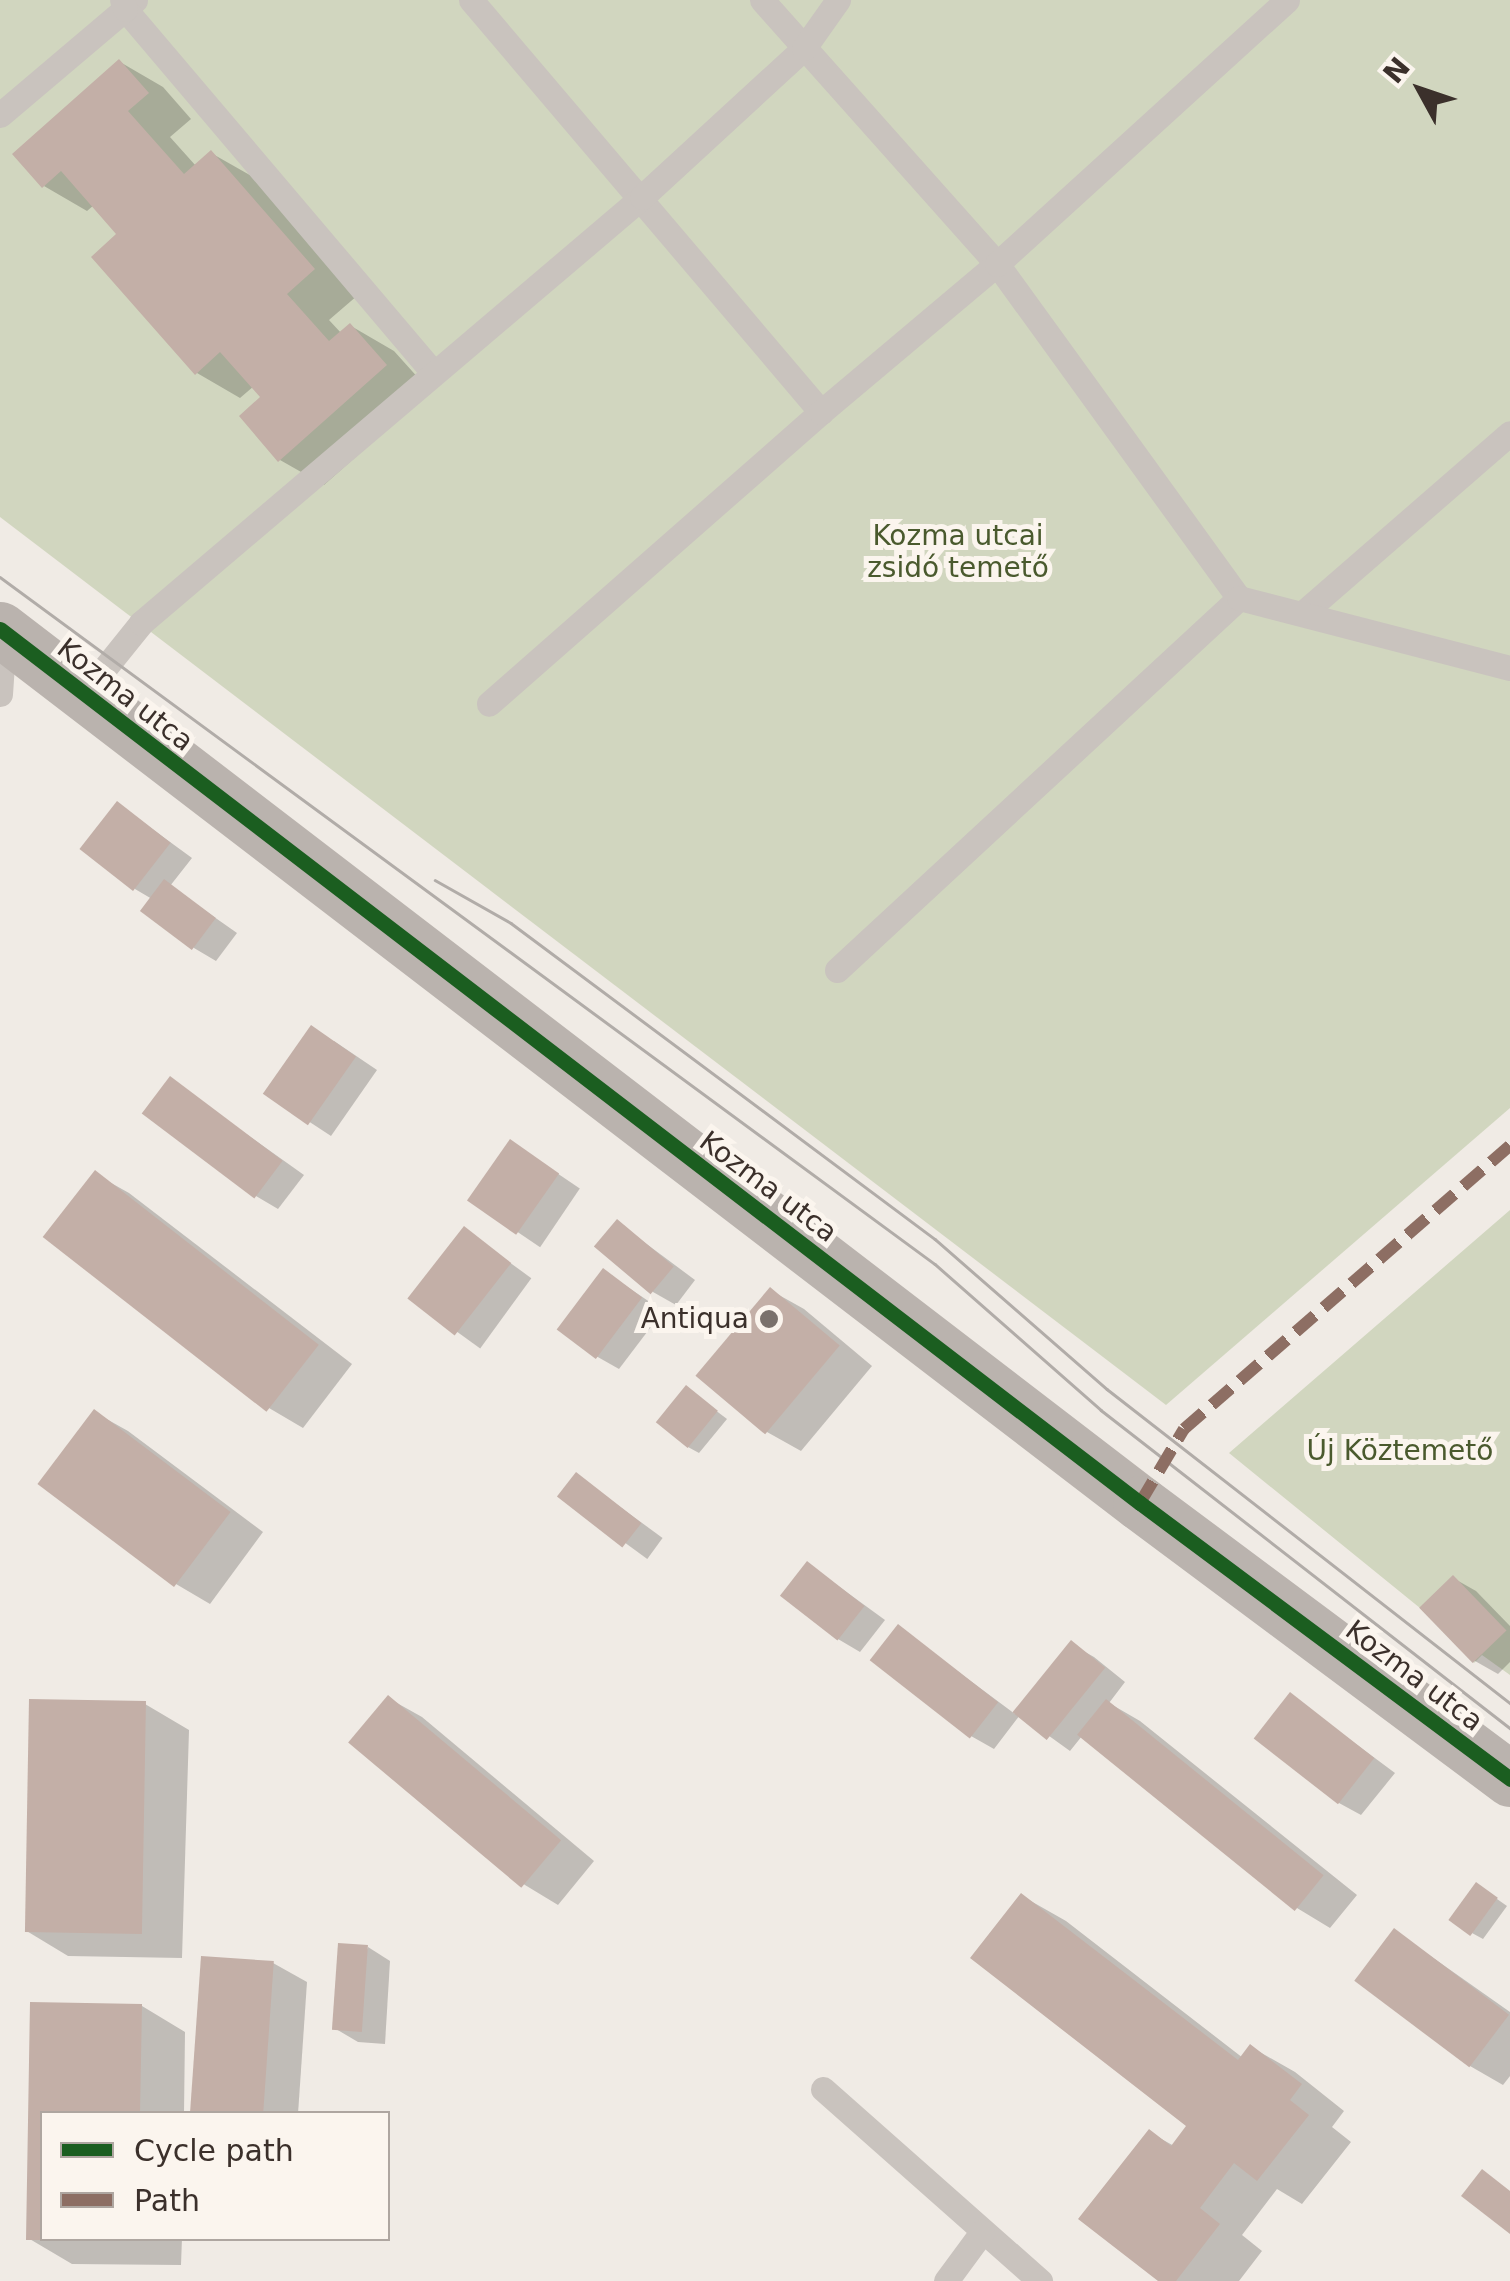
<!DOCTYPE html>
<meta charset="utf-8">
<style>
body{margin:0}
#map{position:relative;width:1510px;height:2281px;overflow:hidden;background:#f0ebe5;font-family:"DejaVu Sans",sans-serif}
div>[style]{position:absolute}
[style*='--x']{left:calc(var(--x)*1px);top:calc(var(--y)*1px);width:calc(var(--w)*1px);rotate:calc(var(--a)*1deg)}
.green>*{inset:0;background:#d1d6bf}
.shadow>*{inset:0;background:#0003;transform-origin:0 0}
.building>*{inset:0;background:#c3afa7;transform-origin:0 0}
.lane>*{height:25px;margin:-12.5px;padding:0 12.5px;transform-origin:12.5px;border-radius:12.5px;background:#c9c3be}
.secondary>*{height:55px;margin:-27.5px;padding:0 27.5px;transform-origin:27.5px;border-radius:27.5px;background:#bab3ae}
.tram>*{height:2.5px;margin:-1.25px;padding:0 1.25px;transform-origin:1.25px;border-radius:1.25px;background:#b1aca8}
.quiet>*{height:12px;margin-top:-6px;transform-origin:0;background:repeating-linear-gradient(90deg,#8d6e63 0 25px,transparent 0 37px)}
.cycleway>*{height:15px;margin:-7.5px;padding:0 7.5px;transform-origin:7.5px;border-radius:7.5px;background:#1b5e20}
.dots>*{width:28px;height:28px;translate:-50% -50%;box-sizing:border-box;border:5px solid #fbf5ee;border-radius:50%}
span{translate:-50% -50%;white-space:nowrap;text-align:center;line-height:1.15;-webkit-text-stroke:10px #fbf5ee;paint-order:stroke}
.park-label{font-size:28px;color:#4a5a2e}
.street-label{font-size:28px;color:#3b302b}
.poi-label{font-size:28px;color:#3b302b}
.right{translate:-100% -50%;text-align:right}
.legend{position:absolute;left:40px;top:2111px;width:350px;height:130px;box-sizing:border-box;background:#fbf5ee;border:2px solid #aea6a0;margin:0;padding:12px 18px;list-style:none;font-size:30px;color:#3b302b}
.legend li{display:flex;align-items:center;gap:20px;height:50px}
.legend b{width:50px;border:2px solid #aea6a0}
.north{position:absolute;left:1370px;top:40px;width:100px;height:100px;-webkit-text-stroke:8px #fbf5ee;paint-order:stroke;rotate:310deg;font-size:28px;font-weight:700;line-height:40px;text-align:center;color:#3b302b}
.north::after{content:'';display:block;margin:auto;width:35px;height:45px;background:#3b302b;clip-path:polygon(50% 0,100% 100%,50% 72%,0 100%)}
</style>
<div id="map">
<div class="green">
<i style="clip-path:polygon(0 0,1510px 0,1510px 1108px,1166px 1405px,0 517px)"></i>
<i style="clip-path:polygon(1510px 1210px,1510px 1675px,1482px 1655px,1474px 1663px,1420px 1608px,1229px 1453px)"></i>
</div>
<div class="shadow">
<i style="clip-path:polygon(120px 62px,163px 87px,191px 119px,170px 137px,196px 166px,211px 153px,255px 178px,358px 295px,329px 320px,342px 334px,351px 326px,394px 351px,430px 391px,324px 485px,280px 460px,264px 397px,254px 386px,240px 398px,197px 373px,120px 234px,94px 205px,87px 211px,44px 186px)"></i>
<i style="clip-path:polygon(118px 804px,192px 858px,170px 886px,237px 933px,216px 961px,194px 948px,152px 899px,135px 889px)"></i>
<i style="clip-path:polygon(334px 1041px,377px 1070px,331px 1136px,267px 1094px)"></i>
<i style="clip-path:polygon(170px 1080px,304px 1175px,278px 1209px,256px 1196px)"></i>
<i style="left:511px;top:1142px;width:83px;height:71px;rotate:34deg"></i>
<i style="clip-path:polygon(95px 1174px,129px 1193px,352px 1364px,303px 1428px,269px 1408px,47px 1237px)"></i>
<i style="clip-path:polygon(617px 1222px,695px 1280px,676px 1305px,653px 1292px)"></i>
<i style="left:465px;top:1230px;width:82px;height:87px;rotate:36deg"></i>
<i style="clip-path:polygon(604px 1271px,663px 1311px,619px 1369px,596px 1356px)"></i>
<i style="clip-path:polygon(770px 1290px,804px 1309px,872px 1366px,801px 1451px,767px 1432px)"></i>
<i style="clip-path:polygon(686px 1388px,727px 1419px,699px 1453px,688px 1447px)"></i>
<i style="clip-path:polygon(94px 1412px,128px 1431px,263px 1532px,210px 1604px,176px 1584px,41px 1484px)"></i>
<i style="left:576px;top:1475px;width:107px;height:26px;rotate:36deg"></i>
<i style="clip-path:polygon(808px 1564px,885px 1620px,860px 1652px,838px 1639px)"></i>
<i style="clip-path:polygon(1453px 1578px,1476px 1591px,1510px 1626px,1510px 1662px,1498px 1674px,1475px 1661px)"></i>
<i style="clip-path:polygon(898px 1627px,1015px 1714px,1071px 1644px,1094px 1657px,1125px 1682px,1109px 1703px,1140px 1721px,1357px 1895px,1330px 1928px,1297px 1908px,1082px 1736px,1070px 1751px,1020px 1715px,994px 1749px,971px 1736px)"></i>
<i style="clip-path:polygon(1290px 1695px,1395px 1773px,1361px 1815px,1339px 1803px)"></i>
<i style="clip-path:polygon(388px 1698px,422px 1717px,594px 1861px,558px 1905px,525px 1885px,352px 1742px)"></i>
<i style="clip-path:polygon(145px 1704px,189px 1730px,182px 1958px,68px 1956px,25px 1930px)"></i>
<i style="clip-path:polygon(1487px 1892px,1507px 1906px,1483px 1939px,1472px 1933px)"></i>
<i style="clip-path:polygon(1022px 1896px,1066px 1921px,1243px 2058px,1251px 2047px,1295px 2072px,1344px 2111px,1332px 2127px,1351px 2142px,1302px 2204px,1277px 2189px,1242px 2235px,1262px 2251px,1239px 2281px,1162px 2281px,1149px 2132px,1174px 2146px,1190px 2125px)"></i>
<i style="clip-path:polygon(1395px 1931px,1510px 2012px,1510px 2076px,1503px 2085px,1470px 2066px)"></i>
<i style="clip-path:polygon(368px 1947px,390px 1961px,385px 2044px,358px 2042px,336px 2029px)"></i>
<i style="clip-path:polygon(273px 1963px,307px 1982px,298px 2114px,193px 2114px)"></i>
<i style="clip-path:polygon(32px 2005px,142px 2006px,185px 2032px,184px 2114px,42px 2114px,42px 2238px,182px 2238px,181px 2265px,72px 2264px,28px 2238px)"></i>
</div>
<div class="building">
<i style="clip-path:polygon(119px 59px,149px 93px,128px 111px,184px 174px,211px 150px,315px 269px,287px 294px,329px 341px,350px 323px,387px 365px,278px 462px,239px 416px,260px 397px,220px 352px,195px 375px,91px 257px,116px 234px,61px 171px,42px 188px,12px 154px)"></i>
<i style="left:117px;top:801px;width:68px;height:61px;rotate:38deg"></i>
<i style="left:164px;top:879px;width:65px;height:40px;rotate:37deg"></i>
<i style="left:311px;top:1025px;width:55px;height:84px;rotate:35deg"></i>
<i style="left:170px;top:1076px;width:141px;height:47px;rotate:37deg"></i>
<i style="left:510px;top:1139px;width:60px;height:75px;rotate:35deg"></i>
<i style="left:95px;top:1170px;width:284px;height:85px;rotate:38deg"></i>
<i style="left:617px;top:1219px;width:74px;height:36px;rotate:40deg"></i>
<i style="left:464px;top:1226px;width:60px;height:92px;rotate:38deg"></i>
<i style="left:603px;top:1268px;width:49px;height:77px;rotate:37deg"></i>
<i style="left:770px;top:1287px;width:91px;height:116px;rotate:40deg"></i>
<i style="left:686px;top:1385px;width:41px;height:48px;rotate:39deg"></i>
<i style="left:94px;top:1409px;width:171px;height:94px;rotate:37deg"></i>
<i style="left:576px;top:1472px;width:83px;height:31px;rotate:38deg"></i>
<i style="left:807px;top:1561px;width:73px;height:44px;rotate:38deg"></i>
<i style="left:1453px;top:1575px;width:77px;height:47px;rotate:46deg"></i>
<i style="left:898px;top:1624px;width:127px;height:46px;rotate:38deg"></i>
<i style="left:1071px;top:1640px;width:44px;height:93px;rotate:39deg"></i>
<i style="left:1290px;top:1692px;width:107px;height:59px;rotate:38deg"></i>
<i style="left:388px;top:1695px;width:226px;height:62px;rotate:40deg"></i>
<i style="left:29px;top:1699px;width:117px;height:233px;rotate:1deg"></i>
<i style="left:1106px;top:1699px;width:280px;height:46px;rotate:39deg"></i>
<i style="left:1476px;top:1882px;width:27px;height:47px;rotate:36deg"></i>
<i style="clip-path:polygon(1021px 1893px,1238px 2060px,1250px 2044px,1302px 2084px,1290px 2100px,1309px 2115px,1257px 2181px,1234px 2163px,1200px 2208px,1220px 2224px,1176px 2281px,1158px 2281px,1078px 2219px,1149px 2129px,1171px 2146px,1186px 2126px,970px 1958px)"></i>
<i style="left:1394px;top:1928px;width:144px;height:66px;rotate:37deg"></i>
<i style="left:338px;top:1943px;width:30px;height:87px;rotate:4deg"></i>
<i style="left:201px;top:1956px;width:73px;height:158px;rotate:4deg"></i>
<i style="clip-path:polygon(30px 2002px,142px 2004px,140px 2114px,42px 2114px,42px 2240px,26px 2240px)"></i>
<i style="clip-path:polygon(1482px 2169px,1510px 2191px,1510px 2234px,1461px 2196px)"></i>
</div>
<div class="lane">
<i style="--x:135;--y:0;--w:13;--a:138"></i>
<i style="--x:125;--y:9;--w:477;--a:49.7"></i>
<i style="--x:471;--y:0;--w:541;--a:49.65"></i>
<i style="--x:821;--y:412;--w:442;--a:138.7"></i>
<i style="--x:762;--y:0;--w:353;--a:48.3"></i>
<i style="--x:997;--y:264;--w:412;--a:54.1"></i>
<i style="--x:0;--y:115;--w:164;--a:-40.3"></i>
<i style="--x:125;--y:9;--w:9;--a:-108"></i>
<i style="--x:821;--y:412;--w:230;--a:-40.1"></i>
<i style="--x:997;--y:264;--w:392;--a:-42.3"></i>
<i style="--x:1303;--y:613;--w:274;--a:-41"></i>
<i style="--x:0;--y:694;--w:60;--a:-86.2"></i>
<i style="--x:84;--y:694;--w:91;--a:-51.2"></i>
<i style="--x:141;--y:623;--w:658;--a:-40.37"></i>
<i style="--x:642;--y:197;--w:220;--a:-42.6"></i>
<i style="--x:804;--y:48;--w:59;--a:-54.7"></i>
<i style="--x:837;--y:970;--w:548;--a:-42.78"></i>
<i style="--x:1239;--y:598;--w:280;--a:14.5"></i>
<i style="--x:823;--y:2089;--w:290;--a:41.5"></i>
<i style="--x:946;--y:2281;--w:61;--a:-53.7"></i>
</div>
<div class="secondary">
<i style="--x:0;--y:629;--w:1436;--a:37.48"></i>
<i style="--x:1140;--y:1503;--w:462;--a:36.7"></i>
</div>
<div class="tram">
<i style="--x:0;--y:577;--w:1160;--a:36.31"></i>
<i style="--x:935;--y:1264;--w:221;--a:41.3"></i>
<i style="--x:1101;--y:1410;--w:518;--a:37.87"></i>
<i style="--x:435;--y:880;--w:87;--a:29.5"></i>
<i style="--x:511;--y:923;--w:529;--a:36.7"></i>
<i style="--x:935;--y:1239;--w:228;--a:41.1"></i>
<i style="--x:1107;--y:1389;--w:511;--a:37.92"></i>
</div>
<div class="quiet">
<i style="--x:1140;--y:1503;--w:86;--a:-59.3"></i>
<i style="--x:1184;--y:1429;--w:432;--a:-41"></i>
</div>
<div class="cycleway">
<i style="--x:0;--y:629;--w:1436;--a:37.48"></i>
<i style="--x:1140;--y:1503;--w:462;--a:36.7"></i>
</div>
<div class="dots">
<i style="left:769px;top:1319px;background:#7a716c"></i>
</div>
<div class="park-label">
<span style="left:958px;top:552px">Kozma utcai<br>zsidó temető</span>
<span style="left:1400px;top:1451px">Új Köztemető</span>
</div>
<div class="street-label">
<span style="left:125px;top:695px;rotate:38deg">Kozma utca</span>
<span style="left:768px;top:1187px;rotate:37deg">Kozma utca</span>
<span style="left:1414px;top:1676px;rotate:37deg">Kozma utca</span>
</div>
<div class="poi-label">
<span class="right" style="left:749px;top:1319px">Antiqua</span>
</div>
<ul class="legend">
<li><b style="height:12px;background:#1b5e20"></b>Cycle path</li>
<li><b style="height:12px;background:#8d6e63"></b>Path</li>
</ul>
<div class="north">N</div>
</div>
